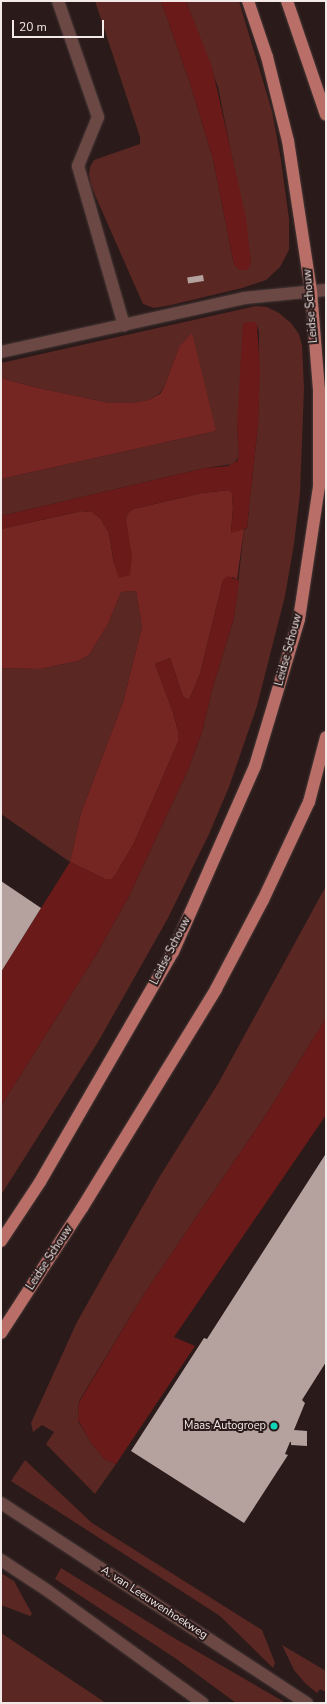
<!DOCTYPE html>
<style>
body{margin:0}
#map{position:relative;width:327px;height:1704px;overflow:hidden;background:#2a1b1a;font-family:"Nunito Sans",sans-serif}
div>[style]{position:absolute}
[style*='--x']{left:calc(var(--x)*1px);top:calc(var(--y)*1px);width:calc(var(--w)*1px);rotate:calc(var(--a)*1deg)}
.green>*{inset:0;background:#5a2723}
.forest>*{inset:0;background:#752522}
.water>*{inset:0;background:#6a1a18}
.building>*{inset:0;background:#b5a29f;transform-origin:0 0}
.roads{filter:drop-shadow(0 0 1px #463837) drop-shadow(0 0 1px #463837)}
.minor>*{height:12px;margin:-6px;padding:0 6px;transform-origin:6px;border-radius:6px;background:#6c4844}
.tertiary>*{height:12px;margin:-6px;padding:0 6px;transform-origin:6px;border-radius:6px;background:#6c4844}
.primary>*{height:12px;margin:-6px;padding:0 6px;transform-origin:6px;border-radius:6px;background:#b96e67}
.dots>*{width:11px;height:11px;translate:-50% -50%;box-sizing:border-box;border:2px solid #2a1b1a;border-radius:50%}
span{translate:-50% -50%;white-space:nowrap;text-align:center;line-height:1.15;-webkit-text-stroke:4px #2a1b1a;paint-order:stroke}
.street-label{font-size:11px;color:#f3e9e7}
.poi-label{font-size:11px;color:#f3e9e7}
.right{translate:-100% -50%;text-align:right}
.frame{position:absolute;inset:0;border:2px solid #f3e9e7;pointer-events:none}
.scale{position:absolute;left:12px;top:20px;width:92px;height:18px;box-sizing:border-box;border:2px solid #f3e9e7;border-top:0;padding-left:5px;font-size:12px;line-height:14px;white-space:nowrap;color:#f3e9e7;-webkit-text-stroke:3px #2a1b1a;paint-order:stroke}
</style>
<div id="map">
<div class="green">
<i style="clip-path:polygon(95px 1px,161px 1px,190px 83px,213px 159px,234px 265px,251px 264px,247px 232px,218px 87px,186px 1px,239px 1px,272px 111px,281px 160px,289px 219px,289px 250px,280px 267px,266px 280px,242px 288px,171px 305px,154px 308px,143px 304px,91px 186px,89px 175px,90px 167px,94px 160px,140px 144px,140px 137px)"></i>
<i style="clip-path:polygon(256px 306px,267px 307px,279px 313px,291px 323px,299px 334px,302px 345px,304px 388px,300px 494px,294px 544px,285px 596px,257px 706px,229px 787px,209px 834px,168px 918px,98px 1042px,1px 1195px,1px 1106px,96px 955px,129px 896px,188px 770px,202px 732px,212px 690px,234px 618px,244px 530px,247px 528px,258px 425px,259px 332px,257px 325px,237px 424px,239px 457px,233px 464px,205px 468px,1px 516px,1px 479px,216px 431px,179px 347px,165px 385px,159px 394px,148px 400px,132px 403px,110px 403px,34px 387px,1px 378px,1px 363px)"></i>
<i style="clip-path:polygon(136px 591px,142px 627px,123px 702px,81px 813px,70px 862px,1px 814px,1px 668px,40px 669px,78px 661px,89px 655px,108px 624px,121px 592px)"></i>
<i style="clip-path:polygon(326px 886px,326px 1018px,267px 1113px,144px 1294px,79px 1401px,78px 1421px,90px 1441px,104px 1459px,116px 1464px,95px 1494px,46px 1444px,54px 1432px,42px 1425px,33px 1432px,31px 1423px,77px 1322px,108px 1267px,160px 1176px,219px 1082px)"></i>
<i style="clip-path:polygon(25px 1460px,92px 1523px,262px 1630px,275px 1663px,273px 1668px,220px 1616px,11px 1481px)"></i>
<i style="clip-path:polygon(61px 1568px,174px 1638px,286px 1703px,236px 1703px,175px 1658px,55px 1579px)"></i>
<i style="clip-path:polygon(1px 1573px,14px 1581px,32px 1614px,30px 1616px,1px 1605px)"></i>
<i style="clip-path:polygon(1px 1633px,106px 1703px,1px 1703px)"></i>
<i style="clip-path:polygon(282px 1645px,326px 1671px,326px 1692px,320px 1689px,317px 1693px,305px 1683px,294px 1670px)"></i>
</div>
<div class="forest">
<i style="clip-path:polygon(192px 333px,216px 431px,1px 479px,1px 378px,34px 387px,110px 403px,132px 403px,148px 400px,160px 394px,165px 385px,179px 347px)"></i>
<i style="clip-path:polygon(229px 490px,232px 493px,233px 508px,231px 532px,244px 529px,237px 580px,233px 577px,223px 580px,200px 674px,189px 700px,183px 697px,170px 658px,155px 664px,173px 712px,178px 731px,178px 742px,134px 843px,116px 874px,112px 879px,105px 879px,70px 862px,81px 813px,123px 702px,142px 627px,136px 591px,121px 592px,108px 624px,89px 655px,78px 661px,40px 669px,1px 668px,1px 529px,82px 511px,92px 512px,100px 518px,109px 533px,114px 564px,126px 527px,126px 519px,128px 513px,133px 509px,202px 493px)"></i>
</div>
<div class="water">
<i style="clip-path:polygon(161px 1px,186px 1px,212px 67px,246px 218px,251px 264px,247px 270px,240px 270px,234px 265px,213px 159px,190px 83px)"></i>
<i style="clip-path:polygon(247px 322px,255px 322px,257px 325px,260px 371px,258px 425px,247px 528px,231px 533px,233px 508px,232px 494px,229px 490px,202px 493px,133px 509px,128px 513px,126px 519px,132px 556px,130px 575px,119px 578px,114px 564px,109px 533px,100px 518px,92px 512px,82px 511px,1px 529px,1px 516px,205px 468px,228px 466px,237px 461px,239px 457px,237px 424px,243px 324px)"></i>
<i style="clip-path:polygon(228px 576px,239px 581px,234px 618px,212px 690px,202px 732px,188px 770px,129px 896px,96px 955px,1px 1106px,1px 972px,70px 862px,105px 879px,112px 879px,116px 874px,134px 843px,178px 742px,178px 731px,173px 712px,155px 664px,170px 658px,183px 697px,189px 700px,200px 674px,223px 580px)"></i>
<i style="clip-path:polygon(326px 1018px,326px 1115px,174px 1337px,195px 1346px,116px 1464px,104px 1459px,90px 1441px,78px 1420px,79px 1402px,144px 1294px,267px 1113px)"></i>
</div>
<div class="building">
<i style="left:203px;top:275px;width:6px;height:16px;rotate:81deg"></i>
<i style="clip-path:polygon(1px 881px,41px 908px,1px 972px)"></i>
<i style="clip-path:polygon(325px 1155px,326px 1362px,302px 1400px,305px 1403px,294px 1430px,307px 1431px,307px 1446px,291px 1445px,291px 1442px,290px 1442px,285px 1454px,288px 1455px,244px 1523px,131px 1451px,204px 1338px,207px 1339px)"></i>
</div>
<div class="roads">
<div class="minor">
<i style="--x:58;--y:1;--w:123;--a:71"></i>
<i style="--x:98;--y:117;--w:53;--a:112.2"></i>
<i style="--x:78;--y:166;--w:166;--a:73.9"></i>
<i style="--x:1;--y:352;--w:249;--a:-12.5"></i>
<i style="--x:244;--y:298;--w:82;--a:-5.6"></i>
</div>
<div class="tertiary">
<i style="--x:1;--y:1503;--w:366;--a:33.2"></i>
<i style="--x:1;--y:1560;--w:56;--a:33.4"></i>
<i style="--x:48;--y:1591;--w:191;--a:35.9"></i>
</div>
<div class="primary">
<i style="--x:287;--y:1;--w:120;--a:71.1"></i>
<i style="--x:1;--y:1241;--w:71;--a:-56.5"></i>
<i style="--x:40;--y:1182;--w:266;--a:-60"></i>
<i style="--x:173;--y:952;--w:203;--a:-66.2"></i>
<i style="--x:255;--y:766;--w:153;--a:-73.3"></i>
<i style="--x:299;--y:619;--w:134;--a:-81.4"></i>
<i style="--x:319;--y:486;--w:96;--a:-90"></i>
<i style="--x:319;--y:390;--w:99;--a:-94.6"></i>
<i style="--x:311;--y:291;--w:152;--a:-98.7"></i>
<i style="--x:288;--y:141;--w:87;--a:-104"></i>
<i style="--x:267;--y:57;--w:59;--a:-108.7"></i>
<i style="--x:1;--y:1333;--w:149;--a:-57.1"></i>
<i style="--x:82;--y:1208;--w:257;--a:-58.5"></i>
<i style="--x:216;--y:989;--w:101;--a:-62.2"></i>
<i style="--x:263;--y:900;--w:108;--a:-64.9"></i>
<i style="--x:309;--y:802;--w:67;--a:-75.3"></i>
</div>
</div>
<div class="dots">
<i style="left:274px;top:1426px;background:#0dd5b5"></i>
</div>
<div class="street-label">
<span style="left:311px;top:306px;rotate:-95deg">Leidse Schouw</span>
<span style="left:289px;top:650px;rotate:-75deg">Leidse Schouw</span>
<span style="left:171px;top:951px;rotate:-63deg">Leidse Schouw</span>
<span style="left:50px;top:1258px;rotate:-57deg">Leidse Schouw</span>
<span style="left:154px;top:1603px;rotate:33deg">A. van Leeuwenhoekweg</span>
</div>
<div class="poi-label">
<span class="right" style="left:266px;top:1426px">Maas Autogroep</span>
</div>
<div class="frame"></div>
<div class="scale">20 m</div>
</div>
